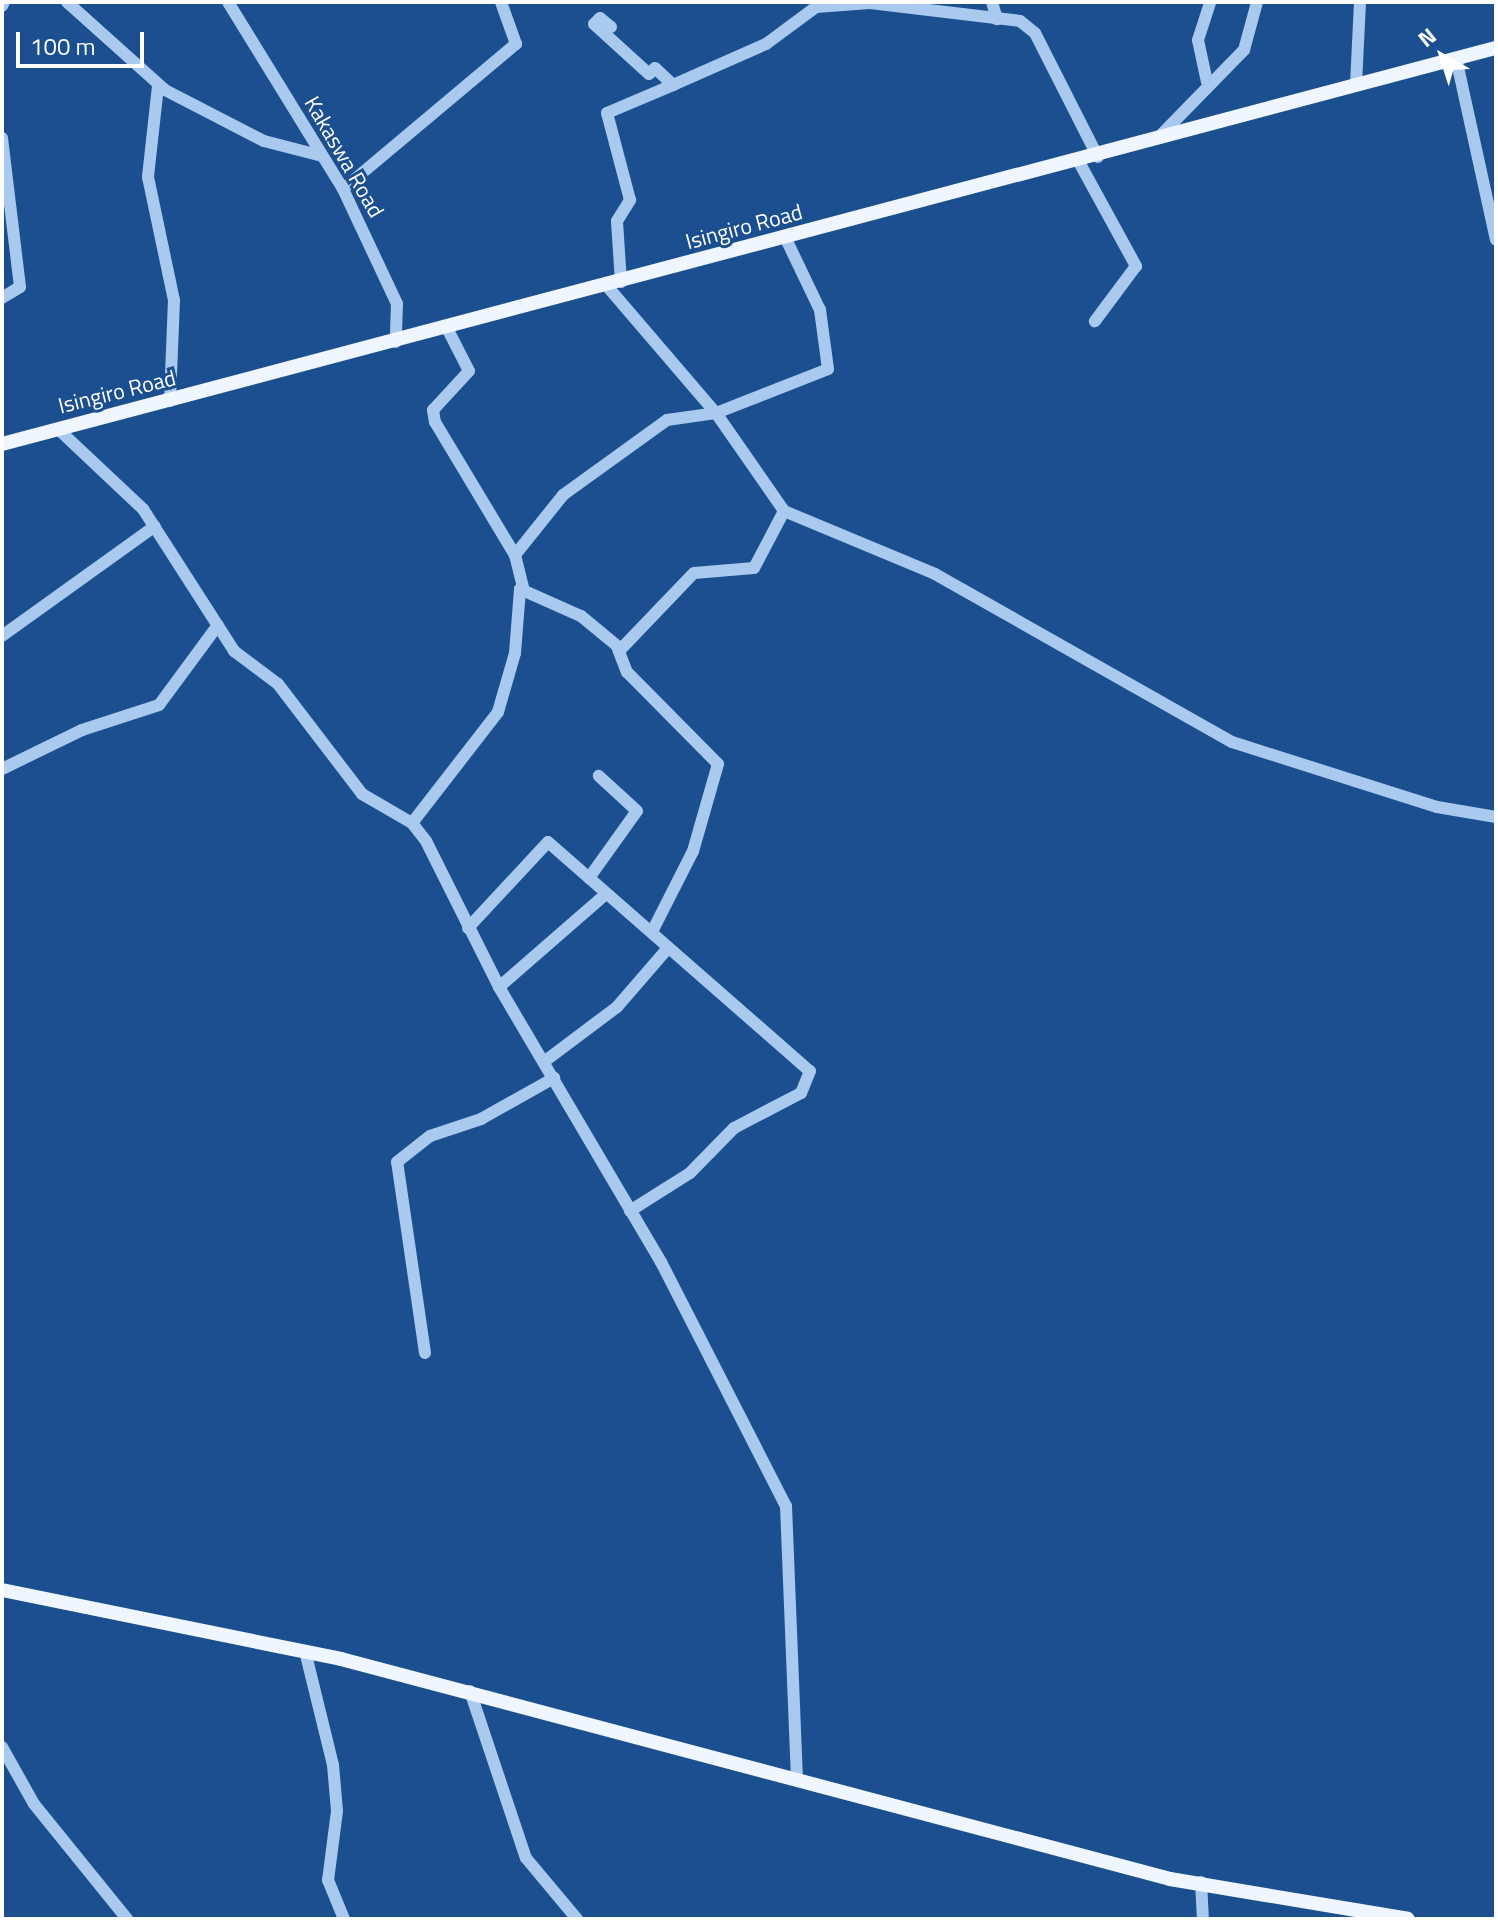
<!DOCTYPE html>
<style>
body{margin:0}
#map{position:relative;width:1498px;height:1921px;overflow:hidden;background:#1b4f8f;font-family:"Titillium Web",sans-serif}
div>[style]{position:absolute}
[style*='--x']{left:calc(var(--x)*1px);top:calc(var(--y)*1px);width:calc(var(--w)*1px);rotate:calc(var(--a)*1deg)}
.minor>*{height:12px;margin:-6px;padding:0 6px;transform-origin:6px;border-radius:6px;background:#a9c9ee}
.major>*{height:14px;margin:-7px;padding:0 7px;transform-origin:7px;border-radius:7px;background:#f0f6ff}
span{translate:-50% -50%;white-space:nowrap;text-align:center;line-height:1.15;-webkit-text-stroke:6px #1b4f8f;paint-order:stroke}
.street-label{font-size:22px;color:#fff}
.frame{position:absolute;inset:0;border:4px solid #fff;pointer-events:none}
.north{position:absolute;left:1402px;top:16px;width:80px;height:80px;-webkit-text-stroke:6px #1b4f8f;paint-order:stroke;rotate:321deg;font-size:22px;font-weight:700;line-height:32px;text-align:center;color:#fff}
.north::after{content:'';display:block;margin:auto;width:28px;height:36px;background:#fff;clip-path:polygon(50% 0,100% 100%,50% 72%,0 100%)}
.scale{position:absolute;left:16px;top:32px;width:128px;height:36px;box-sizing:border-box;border:4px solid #fff;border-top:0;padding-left:10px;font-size:24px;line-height:28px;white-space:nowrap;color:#fff;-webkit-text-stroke:6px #1b4f8f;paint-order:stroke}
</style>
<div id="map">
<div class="minor">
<i style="--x:67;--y:2;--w:132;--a:41.9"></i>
<i style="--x:165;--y:90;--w:111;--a:27.3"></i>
<i style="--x:264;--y:141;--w:60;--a:14.5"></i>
<i style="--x:228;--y:2;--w:220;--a:58.4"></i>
<i style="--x:343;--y:189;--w:127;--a:64.8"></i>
<i style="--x:397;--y:304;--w:38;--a:92"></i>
<i style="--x:992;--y:2;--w:18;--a:74"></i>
<i style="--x:2;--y:6;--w:4;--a:-63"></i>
<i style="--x:611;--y:27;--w:14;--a:-141"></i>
<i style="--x:600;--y:18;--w:8;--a:135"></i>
<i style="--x:594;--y:24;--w:74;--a:42.3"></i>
<i style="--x:649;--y:74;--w:8;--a:-45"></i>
<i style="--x:655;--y:68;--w:25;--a:43"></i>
<i style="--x:673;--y:85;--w:102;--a:-23.8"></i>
<i style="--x:766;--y:44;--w:62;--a:-36.5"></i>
<i style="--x:816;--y:7;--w:54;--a:-4.2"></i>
<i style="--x:870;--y:3;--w:151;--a:6.8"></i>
<i style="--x:1020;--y:21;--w:19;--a:39"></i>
<i style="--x:1035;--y:33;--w:139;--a:63.1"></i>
<i style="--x:1456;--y:58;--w:186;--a:77.6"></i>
<i style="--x:1207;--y:82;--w:43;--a:-102.1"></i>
<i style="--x:1198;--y:40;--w:40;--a:-72"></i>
<i style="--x:1356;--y:84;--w:82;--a:-87.2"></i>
<i style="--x:158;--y:86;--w:92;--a:96.3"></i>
<i style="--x:148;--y:177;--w:126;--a:78.1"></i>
<i style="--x:174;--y:300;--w:101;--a:92.3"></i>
<i style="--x:1159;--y:137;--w:122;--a:-45.7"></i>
<i style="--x:1244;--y:50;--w:50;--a:-74.8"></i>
<i style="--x:2;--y:138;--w:150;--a:83.1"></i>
<i style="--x:20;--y:287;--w:21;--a:149"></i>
<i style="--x:1079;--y:162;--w:119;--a:61.3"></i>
<i style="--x:1136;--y:266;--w:69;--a:126.7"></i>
<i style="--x:343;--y:189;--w:226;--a:-40"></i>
<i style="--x:516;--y:44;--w:45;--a:-109.7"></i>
<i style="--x:621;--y:282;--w:61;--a:-93.8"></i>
<i style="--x:617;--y:221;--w:25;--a:-58"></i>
<i style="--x:630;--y:200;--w:90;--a:-104.8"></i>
<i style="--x:607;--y:113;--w:72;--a:-23"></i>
<i style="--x:607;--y:286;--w:167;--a:49.4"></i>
<i style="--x:716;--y:413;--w:119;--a:55.2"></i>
<i style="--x:784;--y:511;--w:164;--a:22.6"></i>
<i style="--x:935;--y:574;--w:341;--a:29.5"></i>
<i style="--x:1232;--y:742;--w:215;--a:17.6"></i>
<i style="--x:1437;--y:807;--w:60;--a:9.6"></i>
<i style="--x:447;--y:328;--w:48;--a:62.9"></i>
<i style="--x:469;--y:371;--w:53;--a:132.7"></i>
<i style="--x:433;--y:410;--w:12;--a:81"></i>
<i style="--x:435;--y:422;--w:155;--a:59"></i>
<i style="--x:515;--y:555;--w:33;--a:76"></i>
<i style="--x:58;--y:429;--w:117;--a:43.3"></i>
<i style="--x:143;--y:509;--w:169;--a:57.3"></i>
<i style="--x:234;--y:651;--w:55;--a:36.9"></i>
<i style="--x:278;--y:684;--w:138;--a:52.6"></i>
<i style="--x:362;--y:794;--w:58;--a:30.1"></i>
<i style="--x:412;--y:823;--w:23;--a:52"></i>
<i style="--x:426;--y:841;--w:163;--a:63.4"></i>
<i style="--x:499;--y:987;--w:319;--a:59.5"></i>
<i style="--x:661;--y:1262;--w:274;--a:62.9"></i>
<i style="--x:786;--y:1506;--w:272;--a:87.7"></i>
<i style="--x:515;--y:555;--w:77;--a:-51.3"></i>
<i style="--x:563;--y:495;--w:128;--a:-35.8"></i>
<i style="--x:667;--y:420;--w:49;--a:-8.1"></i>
<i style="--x:716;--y:413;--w:120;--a:-21.4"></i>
<i style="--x:828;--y:369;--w:60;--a:-97.7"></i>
<i style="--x:820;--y:310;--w:79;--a:-115.6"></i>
<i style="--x:2;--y:636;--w:188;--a:-35.7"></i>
<i style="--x:618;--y:649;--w:25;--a:69"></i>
<i style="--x:627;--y:672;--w:129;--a:45.3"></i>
<i style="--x:718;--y:764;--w:91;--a:106"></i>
<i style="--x:693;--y:851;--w:89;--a:116.9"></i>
<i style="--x:2;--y:769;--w:89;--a:-26"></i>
<i style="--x:82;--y:730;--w:81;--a:-18"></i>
<i style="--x:159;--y:705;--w:99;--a:-53.6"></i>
<i style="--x:412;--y:823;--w:140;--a:-52.2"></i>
<i style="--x:498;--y:712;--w:61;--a:-73.9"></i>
<i style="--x:515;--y:653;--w:64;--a:-85.5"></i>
<i style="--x:520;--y:589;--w:67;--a:23.9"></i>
<i style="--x:581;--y:616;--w:52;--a:39.5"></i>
<i style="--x:621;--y:649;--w:105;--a:-46.2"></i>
<i style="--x:694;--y:573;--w:60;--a:-4.8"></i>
<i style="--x:754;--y:568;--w:64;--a:-62.2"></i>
<i style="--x:589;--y:878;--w:82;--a:-54.4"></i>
<i style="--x:637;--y:811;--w:52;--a:-137.4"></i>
<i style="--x:468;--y:928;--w:117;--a:-47.1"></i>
<i style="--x:548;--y:842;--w:348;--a:41.2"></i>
<i style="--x:810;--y:1071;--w:24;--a:112"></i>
<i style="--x:801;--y:1093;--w:76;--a:152.4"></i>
<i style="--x:734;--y:1128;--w:63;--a:134.4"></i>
<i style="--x:690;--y:1173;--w:71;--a:147.7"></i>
<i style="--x:499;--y:987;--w:142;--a:-41"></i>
<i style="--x:545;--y:1061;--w:90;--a:-36.9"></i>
<i style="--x:617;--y:1007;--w:77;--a:-49.2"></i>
<i style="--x:425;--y:1353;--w:193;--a:-98.3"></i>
<i style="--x:397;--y:1162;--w:42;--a:-38.2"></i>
<i style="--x:430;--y:1136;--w:54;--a:-18.4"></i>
<i style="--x:481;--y:1119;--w:84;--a:-29.3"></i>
<i style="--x:305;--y:1651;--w:117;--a:76.2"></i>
<i style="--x:333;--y:1765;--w:46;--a:85"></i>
<i style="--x:337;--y:1811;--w:70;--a:97.4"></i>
<i style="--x:328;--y:1880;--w:42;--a:67.7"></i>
<i style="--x:470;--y:1691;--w:176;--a:71.5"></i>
<i style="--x:526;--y:1858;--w:80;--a:50.1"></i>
<i style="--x:2;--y:1747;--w:65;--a:60.7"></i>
<i style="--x:34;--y:1804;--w:148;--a:51"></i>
<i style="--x:1201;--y:1882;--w:37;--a:87"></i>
</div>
<div class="major">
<i style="--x:2;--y:444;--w:1546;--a:-14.85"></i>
<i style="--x:2;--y:1590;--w:346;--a:11.5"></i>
<i style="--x:341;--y:1659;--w:858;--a:14.86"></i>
<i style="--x:1170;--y:1879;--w:241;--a:9.5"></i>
</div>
<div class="street-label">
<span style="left:344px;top:157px;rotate:60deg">Kakaswa Road</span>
<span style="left:744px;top:227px;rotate:-15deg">Isingiro Road</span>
<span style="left:117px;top:392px;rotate:-14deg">Isingiro Road</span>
</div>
<div class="frame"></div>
<div class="north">N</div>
<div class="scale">100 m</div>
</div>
